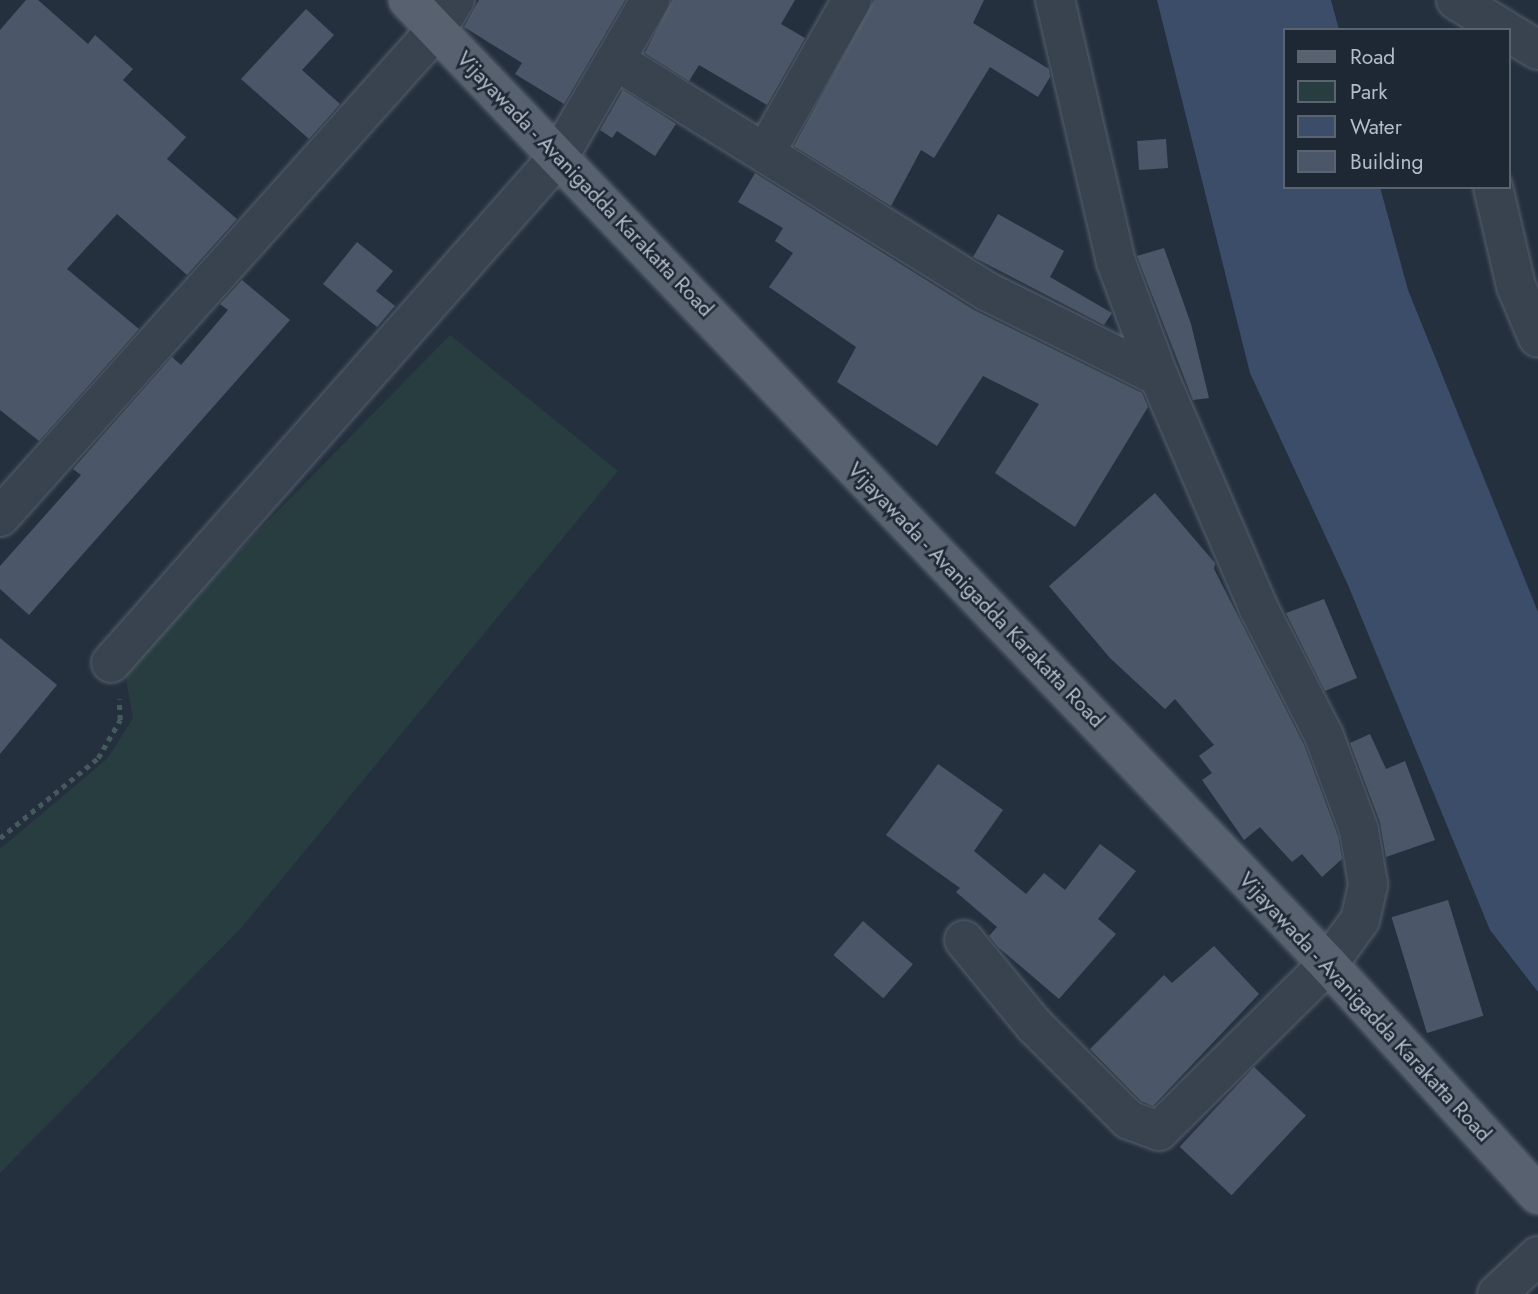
<!DOCTYPE html>
<style>
body{margin:0}
#map{position:relative;width:1538px;height:1294px;overflow:hidden;background:#25303f;font-family:Jost,sans-serif}
div>[style]{position:absolute}
[style*='--x']{left:calc(var(--x)*1px);top:calc(var(--y)*1px);width:calc(var(--w)*1px);rotate:calc(var(--a)*1deg)}
.green>*{inset:0;background:#273d40}
.water>*{inset:0;background:#3b4d68}
.building>*{inset:0;background:#4b5768;transform-origin:0 0}
.path>*{height:4.5px;margin-top:-2.25px;transform-origin:0;background:repeating-linear-gradient(90deg,#455a5d 0 5px,transparent 0 10px)}
.roads{filter:drop-shadow(0 0 2px #57606d) drop-shadow(0 0 2px #57606d)}
.minor>*{height:38px;margin:-19px;padding:0 19px;transform-origin:19px;border-radius:19px;background:#39424f}
.major>*{height:38px;margin:-19px;padding:0 19px;transform-origin:19px;border-radius:19px;background:#57616f}
span{translate:-50% -50%;white-space:nowrap;text-align:center;line-height:1.15;-webkit-text-stroke:5px #1e2734;paint-order:stroke}
.street-label{font-size:21px;color:#b5bdca}
.legend{position:absolute;left:1283px;top:28px;width:228px;height:161px;box-sizing:border-box;background:#1e2734;border:2px solid #5a6370;margin:0;padding:9px 12px;list-style:none;font-size:21px;color:#b5bdca}
.legend li{display:flex;align-items:center;gap:14px;height:35px}
.legend b{width:35px;border:2px solid #5a6370}
</style>
<div id="map">
<div class="green">
<i style="clip-path:polygon(450px 335px,618px 471px,242px 927px,0 1173px,0 849px,108px 758px,133px 718px,124px 668px)"></i>
</div>
<div class="water">
<i style="clip-path:polygon(1157px 0,1331px 0,1339px 30px,1284px 30px,1284px 187px,1380px 187px,1408px 290px,1538px 612px,1538px 992px,1490px 930px,1348px 585px,1250px 373px)"></i>
</div>
<div class="building">
<i style="clip-path:polygon(26px 0,38px 0,88px 44px,95px 35px,133px 69px,123px 80px,186px 137px,167px 159px,237px 219px,187px 275px,117px 214px,67px 269px,139px 329px,39px 441px,0 410px,0 30px)"></i>
<i style="clip-path:polygon(479px 0,625px 0,564px 104px,515px 74px,522px 63px,464px 27px)"></i>
<i style="clip-path:polygon(672px 0,795px 0,781px 24px,805px 38px,767px 105px,699px 65px,689px 81px,645px 53px)"></i>
<i style="clip-path:polygon(874px 0,984px 0,973px 23px,1049px 69px,1050px 77px,1038px 97px,990px 67px,934px 158px,921px 150px,891px 206px,794px 146px)"></i>
<i style="clip-path:polygon(306px 9px,334px 35px,302px 70px,340px 104px,309px 139px,241px 79px)"></i>
<i style="clip-path:polygon(623px 90px,676px 124px,655px 156px,617px 131px,612px 138px,600px 130px)"></i>
<i style="left:1166px;top:139px;width:29px;height:29px;rotate:86deg"></i>
<i style="clip-path:polygon(755px 173px,974px 310px,1142px 393px,1148px 407px,1075px 527px,995px 473px,1039px 404px,983px 376px,937px 446px,837px 382px,856px 347px,769px 287px,793px 253px,775px 241px,783px 228px,738px 202px)"></i>
<i style="clip-path:polygon(998px 214px,1064px 251px,1050px 277px,1112px 313px,1104px 325px,973px 257px)"></i>
<i style="clip-path:polygon(357px 242px,393px 271px,376px 291px,395px 306px,377px 327px,323px 284px)"></i>
<i style="clip-path:polygon(1164px 248px,1191px 324px,1209px 398px,1193px 400px,1137px 256px)"></i>
<i style="clip-path:polygon(242px 280px,290px 320px,29px 615px,0 589px,0 566px,81px 475px,73px 469px,172px 357px,181px 365px,228px 310px,220px 304px)"></i>
<i style="clip-path:polygon(1155px 493px,1215px 563px,1214px 569px,1304px 745px,1338px 836px,1342px 859px,1322px 877px,1302px 854px,1292px 862px,1260px 827px,1244px 840px,1202px 780px,1212px 773px,1199px 756px,1214px 745px,1175px 699px,1165px 709px,1110px 658px,1049px 586px)"></i>
<i style="clip-path:polygon(1324px 599px,1357px 678px,1325px 691px,1286px 613px)"></i>
<i style="clip-path:polygon(0 638px,57px 685px,0 754px)"></i>
<i style="clip-path:polygon(1370px 734px,1386px 769px,1405px 761px,1435px 840px,1386px 857px,1380px 822px,1350px 743px)"></i>
<i style="clip-path:polygon(938px 764px,1003px 810px,974px 851px,1026px 894px,1044px 873px,1065px 890px,1100px 844px,1136px 871px,1098px 919px,1116px 934px,1059px 999px,998px 947px,989px 936px,997px 927px,956px 892px,960px 888px,886px 835px)"></i>
<i style="left:1448px;top:900px;width:121px;height:59px;rotate:73deg"></i>
<i style="left:863px;top:921px;width:66px;height:45px;rotate:41deg"></i>
<i style="clip-path:polygon(1214px 946px,1259px 994px,1153px 1106px,1141px 1101px,1090px 1049px,1164px 975px,1172px 983px)"></i>
<i style="left:1254px;top:1067px;width:71px;height:109px;rotate:43deg"></i>
</div>
<div class="path">
<i style="--x:0;--y:838;--w:127;--a:-39.2"></i>
<i style="--x:98;--y:758;--w:44;--a:-59.9"></i>
<i style="--x:120;--y:720;--w:21;--a:-93"></i>
</div>
<div class="roads">
<div class="minor">
<i style="--x:1456;--y:0;--w:57;--a:31.5"></i>
<i style="--x:1508;--y:32;--w:35;--a:31"></i>
<i style="--x:615;--y:60;--w:437;--a:31.9"></i>
<i style="--x:986;--y:291;--w:193;--a:26.4"></i>
<i style="--x:765;--y:153;--w:176;--a:-60.4"></i>
<i style="--x:1493;--y:187;--w:102;--a:76.9"></i>
<i style="--x:1516;--y:286;--w:56;--a:67.1"></i>
<i style="--x:0;--y:517;--w:654;--a:-48.16"></i>
<i style="--x:436;--y:30;--w:36;--a:-58"></i>
<i style="--x:111;--y:663;--w:677;--a:-48.54"></i>
<i style="--x:559;--y:156;--w:181;--a:-59.7"></i>
<i style="--x:964;--y:940;--w:112;--a:50.5"></i>
<i style="--x:1035;--y:1026;--w:133;--a:45"></i>
<i style="--x:1129;--y:1120;--w:32;--a:20"></i>
<i style="--x:1159;--y:1131;--w:238;--a:-44.7"></i>
<i style="--x:1328;--y:964;--w:54;--a:-54"></i>
<i style="--x:1360;--y:920;--w:37;--a:-77"></i>
<i style="--x:1368;--y:884;--w:55;--a:-99.5"></i>
<i style="--x:1359;--y:830;--w:100;--a:-110.4"></i>
<i style="--x:1324;--y:736;--w:143;--a:-117.1"></i>
<i style="--x:1259;--y:609;--w:253;--a:-113.3"></i>
<i style="--x:1159;--y:377;--w:123;--a:-110.5"></i>
<i style="--x:1116;--y:262;--w:269;--a:-103.1"></i>
<i style="--x:1497;--y:1294;--w:56;--a:-42.8"></i>
</div>
<div class="major">
<i style="--x:408;--y:0;--w:1333;--a:46.34"></i>
<i style="--x:1328;--y:964;--w:312;--a:47.7"></i>
</div>
</div>
<div class="street-label">
<span style="left:585px;top:184px;rotate:46deg">Vijayawada - Avanigadda Karakatta Road</span>
<span style="left:976px;top:595px;rotate:46deg">Vijayawada - Avanigadda Karakatta Road</span>
<span style="left:1365px;top:1007px;rotate:47deg">Vijayawada - Avanigadda Karakatta Road</span>
</div>
<ul class="legend">
<li><b style="height:9px;background:#57616f"></b>Road</li>
<li><b style="height:19px;background:#273d40"></b>Park</li>
<li><b style="height:19px;background:#3b4d68"></b>Water</li>
<li><b style="height:19px;background:#4b5768"></b>Building</li>
</ul>
</div>
